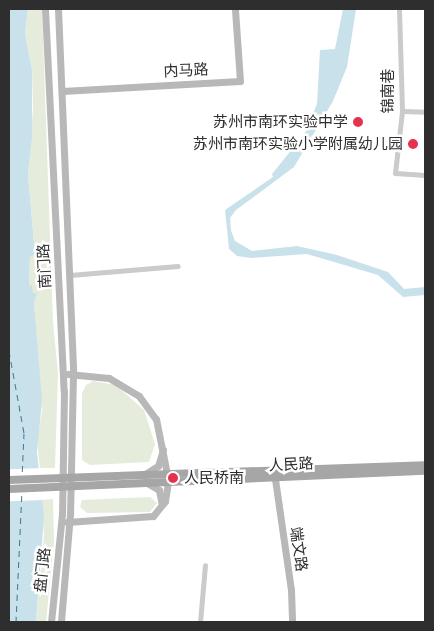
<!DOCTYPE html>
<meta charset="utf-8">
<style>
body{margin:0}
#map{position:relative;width:434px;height:631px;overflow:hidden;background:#fff;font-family:"Space Grotesk","Noto Sans SC",sans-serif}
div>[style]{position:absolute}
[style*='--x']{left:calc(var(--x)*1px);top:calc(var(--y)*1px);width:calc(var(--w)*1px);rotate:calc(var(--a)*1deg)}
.green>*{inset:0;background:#e6ecdc}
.water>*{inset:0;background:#c9e1eb}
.pier>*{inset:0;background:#fff;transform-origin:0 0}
.ferry>*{height:1px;margin-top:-0.5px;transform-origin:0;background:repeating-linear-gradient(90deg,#3d7790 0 6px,transparent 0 11px)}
.street>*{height:5px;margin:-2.5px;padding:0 2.5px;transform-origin:2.5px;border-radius:2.5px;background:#cbcbcb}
.secondary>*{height:7px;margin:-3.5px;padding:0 3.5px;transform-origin:3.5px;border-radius:3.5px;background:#b8b8b8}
.primary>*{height:8px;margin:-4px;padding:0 4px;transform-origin:4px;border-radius:4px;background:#a6a6a6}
.primary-bridge>*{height:8px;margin:-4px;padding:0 4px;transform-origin:4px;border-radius:4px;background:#a6a6a6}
.dots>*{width:14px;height:14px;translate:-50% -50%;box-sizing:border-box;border:2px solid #fff;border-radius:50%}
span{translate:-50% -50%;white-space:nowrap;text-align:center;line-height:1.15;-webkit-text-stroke:5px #fff;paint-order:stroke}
.street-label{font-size:15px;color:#2e2e2e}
.poi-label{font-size:15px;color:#2e2e2e}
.right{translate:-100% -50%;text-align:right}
.left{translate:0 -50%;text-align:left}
.frame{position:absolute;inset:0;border:10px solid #2e2e2e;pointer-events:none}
</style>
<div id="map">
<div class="green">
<i style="clip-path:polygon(28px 9px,42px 9px,53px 321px,58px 374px,55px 468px,40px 468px,37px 441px,42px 411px,34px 302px,36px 293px,33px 293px,29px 286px,30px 257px,35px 253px,28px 174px,33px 108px,32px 70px,25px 33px)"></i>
<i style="clip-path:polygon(93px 381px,116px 385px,144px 410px,155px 444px,149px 462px,90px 465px,82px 460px,82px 393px,86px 385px)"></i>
<i style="clip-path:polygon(150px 497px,157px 503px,150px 512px,87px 513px,80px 507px,82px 500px)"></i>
<i style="clip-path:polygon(53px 499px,54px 541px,46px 622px,36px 622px,44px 534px,41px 500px)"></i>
</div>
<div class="water">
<i style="clip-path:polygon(9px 9px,28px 9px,25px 33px,32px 70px,32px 136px,28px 174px,35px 254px,30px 257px,29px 285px,32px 286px,33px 293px,37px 293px,34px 302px,42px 401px,37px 452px,44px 516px,36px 622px,9px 622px)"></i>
<i style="clip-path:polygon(343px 9px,356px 9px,347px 67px,333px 101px,294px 167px,236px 210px,230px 218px,231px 230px,235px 241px,252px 251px,297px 246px,337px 255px,388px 272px,404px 289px,425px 287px,425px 295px,403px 297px,378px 275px,307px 254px,251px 258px,237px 256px,229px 249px,225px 210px,273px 177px,272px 174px,305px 133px,317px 104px,320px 50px,335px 49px)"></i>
</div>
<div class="pier">
<i style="left:42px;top:468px;width:32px;height:33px;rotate:88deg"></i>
</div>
<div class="ferry">
<i style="--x:9;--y:351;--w:83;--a:79.6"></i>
<i style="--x:24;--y:433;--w:44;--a:92.6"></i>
<i style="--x:16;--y:622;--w:131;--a:-87.4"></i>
</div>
<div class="street">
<i style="--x:399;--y:9;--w:102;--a:88.3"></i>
<i style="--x:402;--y:111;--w:62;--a:96.4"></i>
<i style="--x:395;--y:173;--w:30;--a:4"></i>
<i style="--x:402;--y:111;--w:23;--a:2"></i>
<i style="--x:70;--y:275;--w:108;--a:-4.8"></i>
<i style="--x:200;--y:622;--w:57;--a:-85"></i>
</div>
<div class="secondary">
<i style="--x:45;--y:9;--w:382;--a:87.2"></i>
<i style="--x:64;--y:391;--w:123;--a:90.9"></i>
<i style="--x:62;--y:514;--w:109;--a:95.8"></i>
<i style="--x:58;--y:9;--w:365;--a:87.6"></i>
<i style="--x:73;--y:374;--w:140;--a:91.2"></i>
<i style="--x:70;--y:514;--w:108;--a:94.8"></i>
<i style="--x:62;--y:91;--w:178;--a:-3.2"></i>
<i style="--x:240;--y:81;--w:72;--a:-94"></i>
<i style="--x:68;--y:374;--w:41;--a:5.6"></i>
<i style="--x:109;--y:378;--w:35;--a:31"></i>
<i style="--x:139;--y:396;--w:29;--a:54"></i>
<i style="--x:156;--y:419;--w:56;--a:78.7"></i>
<i style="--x:145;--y:474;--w:15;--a:-32"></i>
<i style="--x:158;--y:466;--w:17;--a:-73"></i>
<i style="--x:275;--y:479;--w:112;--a:81.8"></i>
<i style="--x:291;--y:590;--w:32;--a:88"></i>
<i style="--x:147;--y:483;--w:14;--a:30"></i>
<i style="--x:159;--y:490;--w:15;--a:79"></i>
<i style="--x:67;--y:522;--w:86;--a:-4"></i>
<i style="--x:153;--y:516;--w:19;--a:-51"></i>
<i style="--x:165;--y:501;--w:18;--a:-81"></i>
</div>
<div class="primary">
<i style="--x:144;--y:475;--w:281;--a:-2"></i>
<i style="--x:146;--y:483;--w:279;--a:-2.5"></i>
</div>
<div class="primary-bridge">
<i style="--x:9;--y:480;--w:135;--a:-2.1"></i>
<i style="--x:9;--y:489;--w:137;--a:-2.5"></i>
</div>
<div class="dots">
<i style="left:358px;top:122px;background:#e3334f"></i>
<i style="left:413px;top:144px;background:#e3334f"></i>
<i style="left:173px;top:478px;background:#e3334f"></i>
</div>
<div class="street-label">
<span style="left:186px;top:70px;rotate:-3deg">内马路</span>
<span style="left:388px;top:91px;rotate:-90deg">锦南巷</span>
<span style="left:44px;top:266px;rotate:-93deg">南门路</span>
<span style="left:291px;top:464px;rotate:-3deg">人民路</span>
<span style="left:299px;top:549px;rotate:82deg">端文路</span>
<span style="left:42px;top:570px;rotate:-84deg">盘门路</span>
</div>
<div class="poi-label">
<span class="right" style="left:348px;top:122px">苏州市南环实验中学</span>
<span class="right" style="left:403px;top:144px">苏州市南环实验小学附属幼儿园</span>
<span class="left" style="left:184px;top:478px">人民桥南</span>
</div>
<div class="frame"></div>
</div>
